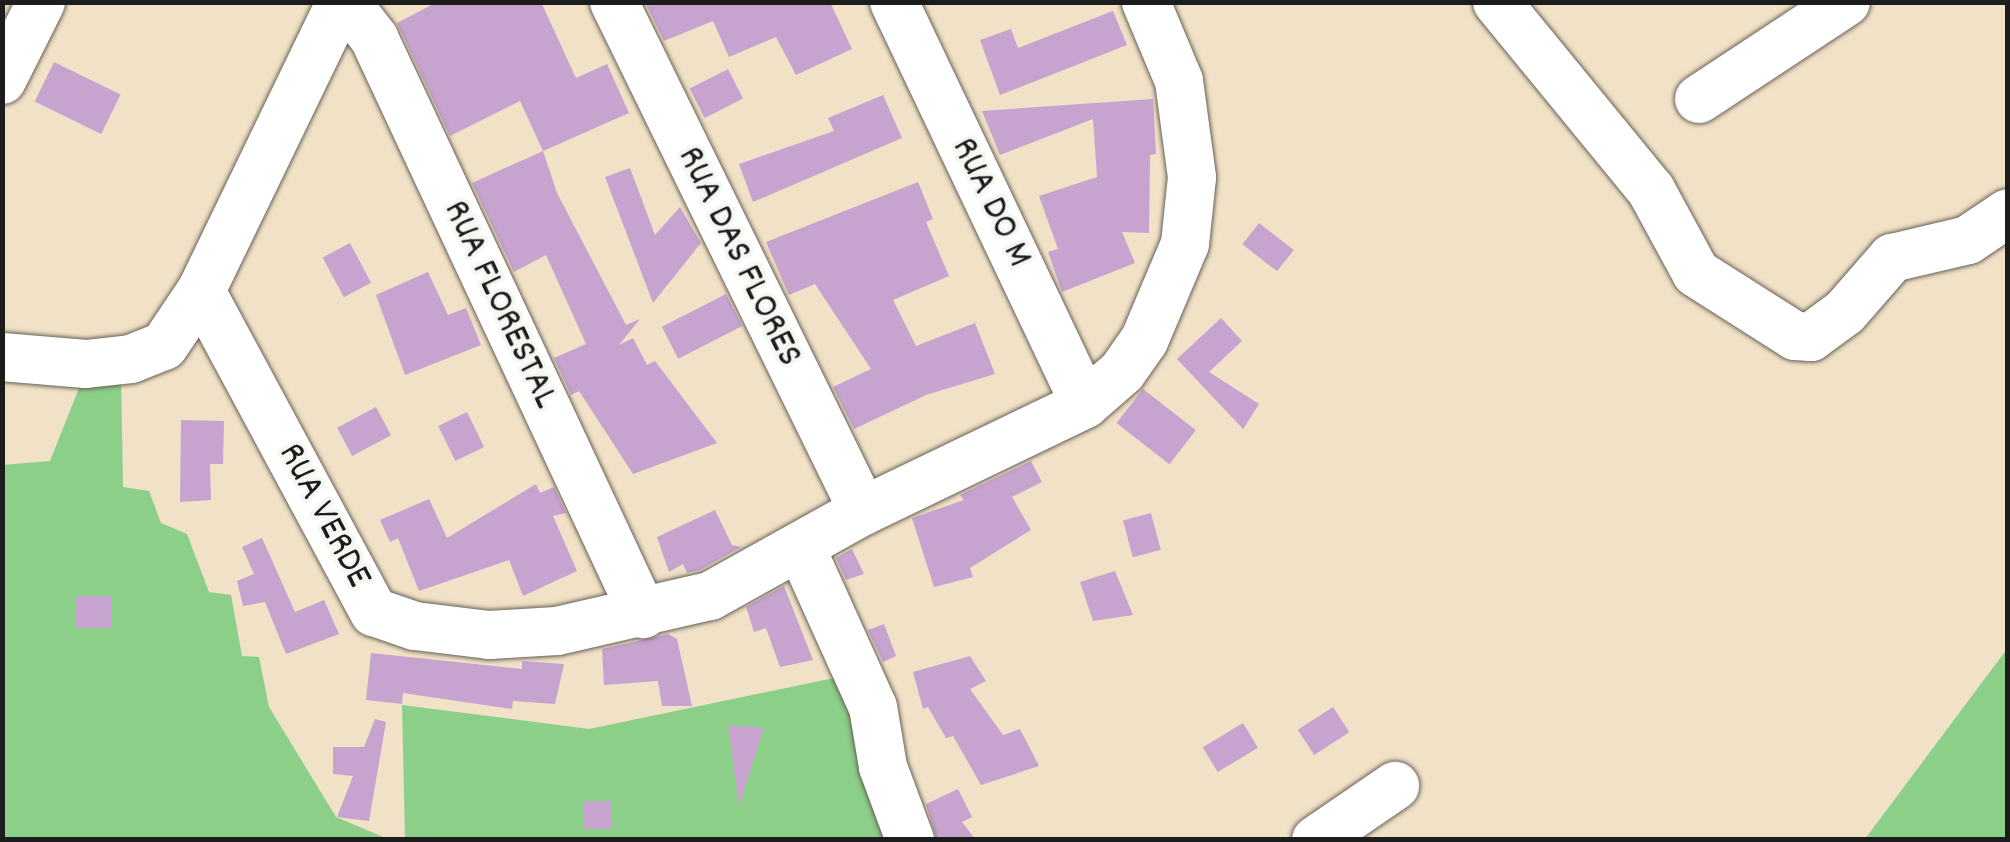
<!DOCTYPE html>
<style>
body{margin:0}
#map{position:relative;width:2010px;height:842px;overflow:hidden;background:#f1e1c6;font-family:Dekko,sans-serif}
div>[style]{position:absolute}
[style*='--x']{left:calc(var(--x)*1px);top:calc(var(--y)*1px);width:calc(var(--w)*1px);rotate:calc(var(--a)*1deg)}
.green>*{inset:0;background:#8bcf88}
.building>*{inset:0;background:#c7a3cf;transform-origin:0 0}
.roads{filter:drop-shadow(0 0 2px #676158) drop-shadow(0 0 2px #676158)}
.minor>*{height:48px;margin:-24px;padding:0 24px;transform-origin:24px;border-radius:24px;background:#fff}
span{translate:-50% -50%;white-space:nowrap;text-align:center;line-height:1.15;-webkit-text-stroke:8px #f6f6f2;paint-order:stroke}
.street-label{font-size:38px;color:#1c1c1c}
.frame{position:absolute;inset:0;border:5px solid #1c1c1c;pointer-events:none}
</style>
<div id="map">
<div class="green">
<i style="clip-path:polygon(121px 373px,123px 487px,149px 491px,161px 523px,187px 534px,209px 592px,231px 595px,242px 656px,259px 657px,269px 707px,336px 817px,388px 839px,3px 839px,2px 465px,50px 461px,83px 378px)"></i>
<i style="clip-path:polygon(2007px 649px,2007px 839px,1865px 839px)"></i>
<i style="clip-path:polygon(834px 678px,906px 839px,405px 839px,402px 705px,589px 729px)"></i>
</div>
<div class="building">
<i style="clip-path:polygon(437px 2px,541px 2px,576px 78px,607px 64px,629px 113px,543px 151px,520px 101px,450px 136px,397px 23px)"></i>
<i style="clip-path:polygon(645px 2px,830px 2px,852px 49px,796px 75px,776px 37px,729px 57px,713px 21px,664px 41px)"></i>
<i style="clip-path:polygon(1113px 11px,1127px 45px,1000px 95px,980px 40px,1011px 29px,1018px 48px)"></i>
<i style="left:54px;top:62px;width:74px;height:44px;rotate:26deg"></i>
<i style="left:728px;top:69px;width:33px;height:43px;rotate:63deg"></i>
<i style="clip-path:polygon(883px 95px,902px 138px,753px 202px,739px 164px,834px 131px,828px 118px)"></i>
<i style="clip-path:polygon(1153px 99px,1156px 154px,1150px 155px,1149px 233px,1122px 232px,1135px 263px,1062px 292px,1048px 252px,1058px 249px,1039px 196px,1097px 177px,1093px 119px,1000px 155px,982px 111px)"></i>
<i style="clip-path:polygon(543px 151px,557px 193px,626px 325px,640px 319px,619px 345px,633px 338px,647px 365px,655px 361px,717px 443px,633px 474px,579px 391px,571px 395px,554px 358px,586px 344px,546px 255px,514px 272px,472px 183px)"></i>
<i style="clip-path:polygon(630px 168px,655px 235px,680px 207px,701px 243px,653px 303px,605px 177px)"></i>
<i style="clip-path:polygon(918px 182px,933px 219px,926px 222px,949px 276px,893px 300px,916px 346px,975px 323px,995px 374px,926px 395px,854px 429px,833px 387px,871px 369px,815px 284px,789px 295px,766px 242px)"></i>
<i style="left:1259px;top:223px;width:44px;height:27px;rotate:38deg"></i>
<i style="left:350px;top:243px;width:45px;height:31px;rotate:62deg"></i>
<i style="clip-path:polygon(428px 272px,448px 315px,466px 308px,481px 345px,405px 375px,376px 295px)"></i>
<i style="left:726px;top:294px;width:36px;height:72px;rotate:63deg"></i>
<i style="clip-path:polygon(1221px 318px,1242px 341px,1209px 372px,1259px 404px,1243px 429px,1177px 359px)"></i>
<i style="left:1143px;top:389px;width:67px;height:43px;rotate:38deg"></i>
<i style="left:376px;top:407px;width:32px;height:44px;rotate:62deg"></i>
<i style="left:467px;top:412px;width:39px;height:32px;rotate:64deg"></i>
<i style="clip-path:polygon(181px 420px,224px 421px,223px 464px,210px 464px,211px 500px,180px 502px)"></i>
<i style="clip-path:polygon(1031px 461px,1042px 482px,1012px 497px,1031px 530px,970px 568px,973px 577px,934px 587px,912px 518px,964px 500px,960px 495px)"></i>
<i style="clip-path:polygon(536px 484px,540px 493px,554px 487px,566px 513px,553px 516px,577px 571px,523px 596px,509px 560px,419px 591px,398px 538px,390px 542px,380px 520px,429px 499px,447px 538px)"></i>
<i style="clip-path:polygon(715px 510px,732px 545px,741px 547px,700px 570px,687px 573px,683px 564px,669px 572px,657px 537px)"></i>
<i style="left:1151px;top:513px;width:38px;height:29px;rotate:75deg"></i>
<i style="clip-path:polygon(262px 538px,295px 612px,324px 600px,339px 634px,286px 654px,265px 602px,243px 606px,237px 581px,254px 574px,242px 547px)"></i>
<i style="clip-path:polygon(852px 549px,864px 574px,846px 580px,836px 558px)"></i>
<i style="clip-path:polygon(1115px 571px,1133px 615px,1093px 621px,1080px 582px)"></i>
<i style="clip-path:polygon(784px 586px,813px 660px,780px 667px,766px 628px,754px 632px,746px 607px)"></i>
<i style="left:76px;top:596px;width:35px;height:32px"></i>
<i style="clip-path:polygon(884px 624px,896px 656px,883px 662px,868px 630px)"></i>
<i style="clip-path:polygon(668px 634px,677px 639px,692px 706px,662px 706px,658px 681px,604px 685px,602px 649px)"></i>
<i style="clip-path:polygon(371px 653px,522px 669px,522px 661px,564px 664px,555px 704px,513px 701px,512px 709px,403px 693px,402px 704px,366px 700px)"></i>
<i style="clip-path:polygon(970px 656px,986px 681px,970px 689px,1003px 735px,1020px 729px,1039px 766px,981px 785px,953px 736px,946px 738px,928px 707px,923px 709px,913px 672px)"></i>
<i style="left:1333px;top:707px;width:30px;height:42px;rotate:57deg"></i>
<i style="clip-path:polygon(375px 719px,386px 722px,369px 821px,337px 817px,353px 776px,333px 774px,333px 747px,364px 747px)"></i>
<i style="left:1243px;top:723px;width:29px;height:47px;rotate:59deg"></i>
<i style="clip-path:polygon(728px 725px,764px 728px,739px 806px)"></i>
<i style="clip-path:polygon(958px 789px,972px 817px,962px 822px,976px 840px,937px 840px,926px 804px)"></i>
<i style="left:584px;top:801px;width:27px;height:28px"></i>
</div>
<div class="roads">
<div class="minor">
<i style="--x:346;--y:2;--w:46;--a:52.1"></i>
<i style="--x:374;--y:38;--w:636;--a:64.97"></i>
<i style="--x:614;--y:2;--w:567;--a:63.93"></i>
<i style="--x:894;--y:2;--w:445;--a:64.6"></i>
<i style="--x:1497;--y:2;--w:243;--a:50.7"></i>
<i style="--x:1651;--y:190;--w:94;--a:61.5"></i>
<i style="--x:1696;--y:273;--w:117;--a:32.5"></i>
<i style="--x:1795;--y:336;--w:16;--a:4"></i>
<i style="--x:1811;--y:337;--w:42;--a:-36.3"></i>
<i style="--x:1845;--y:312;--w:72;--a:-49"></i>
<i style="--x:1892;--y:258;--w:78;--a:-13.3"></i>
<i style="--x:1968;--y:240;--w:48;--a:-34"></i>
<i style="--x:2;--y:80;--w:87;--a:-63.4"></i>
<i style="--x:1699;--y:99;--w:176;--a:-33.4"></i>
<i style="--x:201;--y:291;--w:365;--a:61.7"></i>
<i style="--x:374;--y:612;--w:43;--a:18.9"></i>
<i style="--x:415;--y:626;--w:75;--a:6.9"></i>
<i style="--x:489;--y:635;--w:68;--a:-3.4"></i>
<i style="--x:557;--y:631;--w:157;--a:-12.9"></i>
<i style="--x:710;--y:596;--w:175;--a:-29.1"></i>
<i style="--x:863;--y:511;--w:246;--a:-25.7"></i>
<i style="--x:1085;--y:404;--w:49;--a:-40.9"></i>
<i style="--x:1122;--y:372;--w:38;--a:-55"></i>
<i style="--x:1144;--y:341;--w:105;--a:-67.1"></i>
<i style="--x:1185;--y:244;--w:67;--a:-84"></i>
<i style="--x:1192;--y:177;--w:97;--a:-97.7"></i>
<i style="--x:1179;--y:81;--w:86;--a:-112.7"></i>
<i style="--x:2;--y:357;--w:84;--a:4.8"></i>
<i style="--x:86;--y:364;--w:45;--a:-6.3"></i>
<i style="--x:131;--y:359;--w:35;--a:-22"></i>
<i style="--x:164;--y:346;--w:66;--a:-56.1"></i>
<i style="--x:201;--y:291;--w:321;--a:-64.2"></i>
<i style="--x:802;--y:550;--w:172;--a:65.7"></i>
<i style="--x:873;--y:707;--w:61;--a:80.5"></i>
<i style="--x:883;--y:767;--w:78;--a:69.7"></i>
<i style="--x:1316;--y:840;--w:96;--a:-34.4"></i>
</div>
</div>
<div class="street-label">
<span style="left:990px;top:203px;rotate:64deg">RUA DO M</span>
<span style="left:738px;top:257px;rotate:64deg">RUA DAS FLORES</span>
<span style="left:499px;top:305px;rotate:65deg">RUA FLORESTAL</span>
<span style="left:323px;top:516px;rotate:62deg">RUA VERDE</span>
</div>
<div class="frame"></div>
</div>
